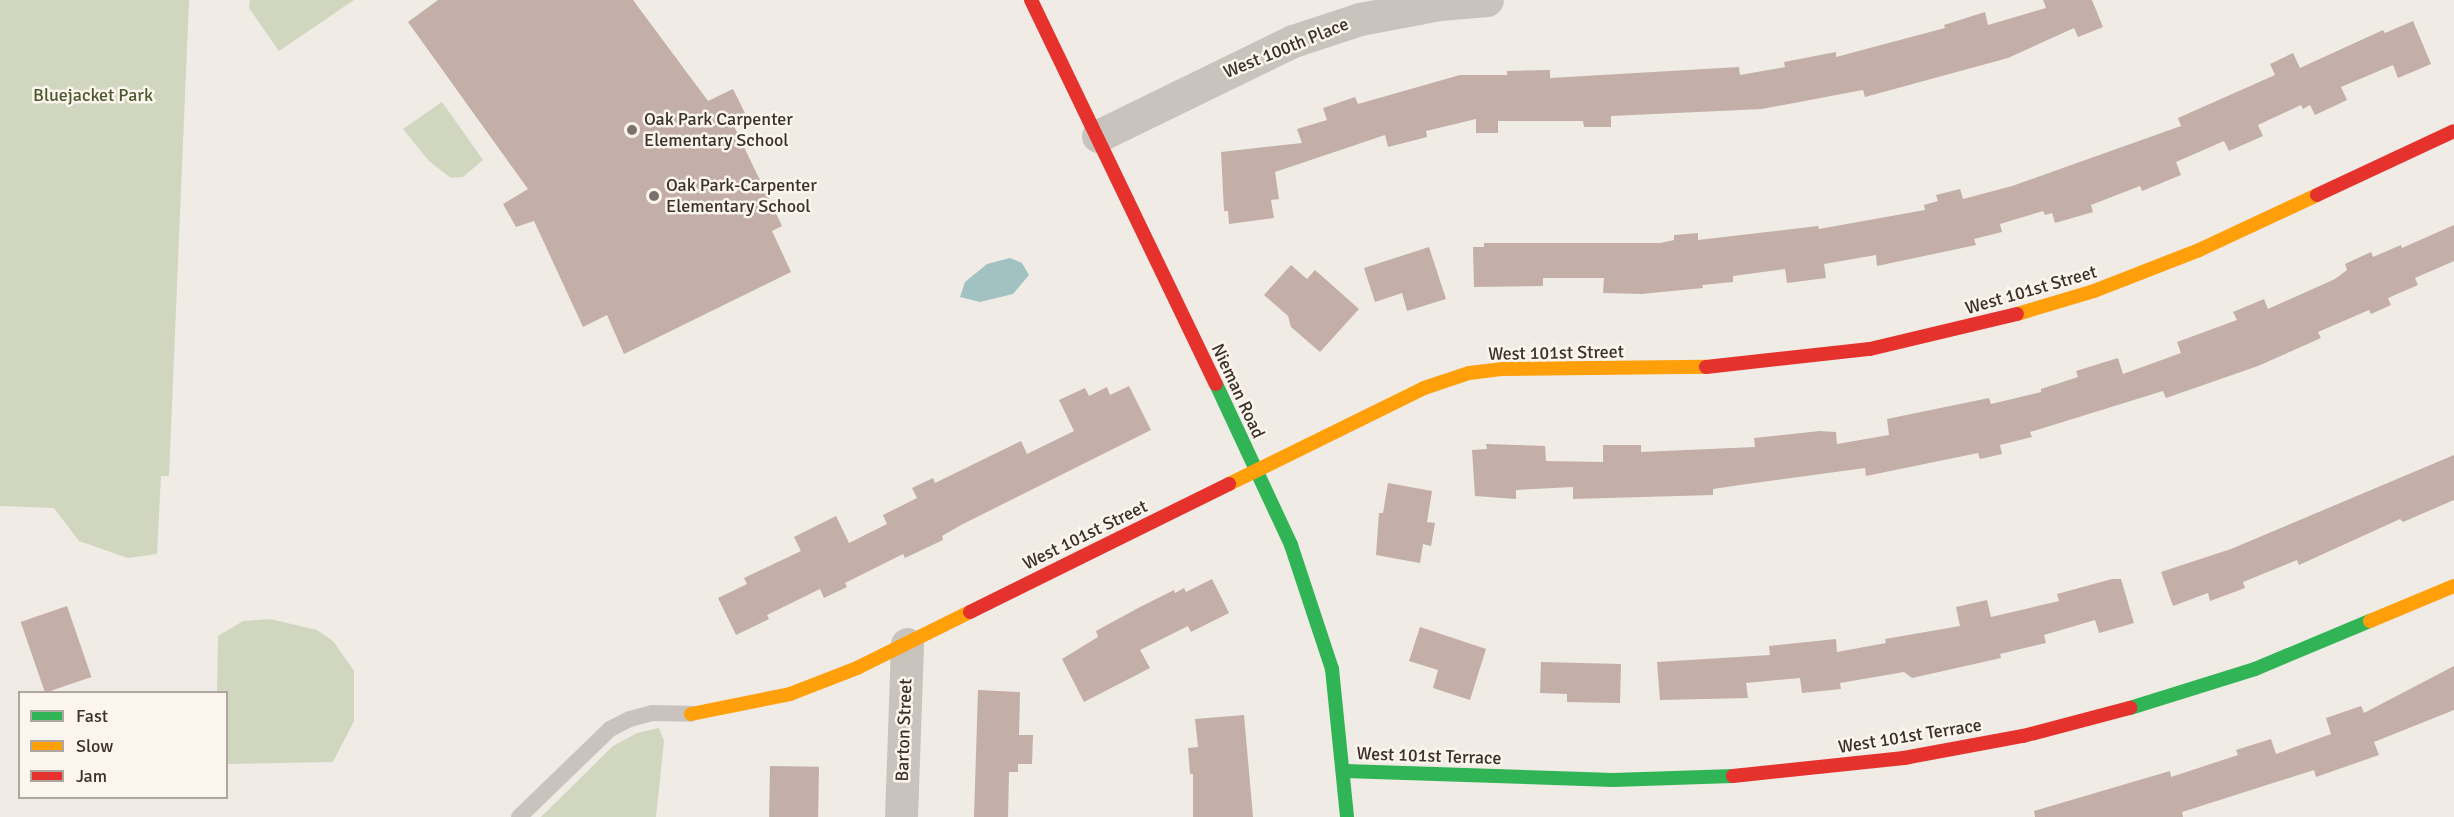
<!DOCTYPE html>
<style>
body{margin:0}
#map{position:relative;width:2454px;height:817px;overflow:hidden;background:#f0ebe5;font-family:Signika,sans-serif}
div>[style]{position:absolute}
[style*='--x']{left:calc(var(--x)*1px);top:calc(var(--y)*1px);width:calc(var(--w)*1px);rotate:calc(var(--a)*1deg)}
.green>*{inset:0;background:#d1d6bf}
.water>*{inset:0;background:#a1c2c1}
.building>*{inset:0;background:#c3afa7;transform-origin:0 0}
.lane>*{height:16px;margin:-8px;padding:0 8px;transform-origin:8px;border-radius:8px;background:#c9c3be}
.street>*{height:33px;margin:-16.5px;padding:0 16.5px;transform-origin:16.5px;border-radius:16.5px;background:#c9c3be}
.fast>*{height:14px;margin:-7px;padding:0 7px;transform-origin:7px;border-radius:7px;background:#30b455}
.slow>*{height:14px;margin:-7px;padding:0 7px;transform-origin:7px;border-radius:7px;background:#ff9f0a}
.jam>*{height:14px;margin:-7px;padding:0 7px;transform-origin:7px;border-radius:7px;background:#e5322d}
.dots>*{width:16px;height:16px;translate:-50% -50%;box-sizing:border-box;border:3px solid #fbf5ee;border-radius:50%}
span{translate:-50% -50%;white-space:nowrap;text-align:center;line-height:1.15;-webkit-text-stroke:5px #fbf5ee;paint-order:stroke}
.street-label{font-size:18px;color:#3b302b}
.park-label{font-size:18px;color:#4a5a2e}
.poi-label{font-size:18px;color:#3b302b}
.left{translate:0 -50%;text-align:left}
.legend{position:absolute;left:18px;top:691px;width:210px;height:108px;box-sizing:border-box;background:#fbf5ee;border:2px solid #aea6a0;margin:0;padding:8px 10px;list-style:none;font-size:18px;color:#3b302b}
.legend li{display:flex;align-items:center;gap:12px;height:30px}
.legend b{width:30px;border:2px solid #aea6a0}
</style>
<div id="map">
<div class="green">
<i style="clip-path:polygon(0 0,189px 0,169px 476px,161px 476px,157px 554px,128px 558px,79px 541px,54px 508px,0 506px)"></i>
<i style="clip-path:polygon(250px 0,354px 0,279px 51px,249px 8px)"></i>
<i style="clip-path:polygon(442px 102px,483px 160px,463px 177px,451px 178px,429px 161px,403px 129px)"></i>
<i style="clip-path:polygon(270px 619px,317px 630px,333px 641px,354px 671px,354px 721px,333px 762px,227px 764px,226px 692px,217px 692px,218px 636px,243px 621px)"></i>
<i style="clip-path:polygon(659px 728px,664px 741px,656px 817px,541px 817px,613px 746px,637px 733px)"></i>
</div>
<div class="water">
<i style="clip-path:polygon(1010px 258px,1022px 263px,1029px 275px,1013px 294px,980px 302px,960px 297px,965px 282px,987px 264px)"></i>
</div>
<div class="building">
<i style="clip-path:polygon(438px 0,633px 0,708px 101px,733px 89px,745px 113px,731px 120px,782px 226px,772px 231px,791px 272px,624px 354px,607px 315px,583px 327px,534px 221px,516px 227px,503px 204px,528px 189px,408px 22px)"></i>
<i style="clip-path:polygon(2043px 0,2092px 0,2103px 27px,2078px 37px,2074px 28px,2008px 58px,1865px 97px,1863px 90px,1762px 109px,1611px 116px,1611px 127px,1584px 127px,1583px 121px,1498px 121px,1498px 133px,1476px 133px,1476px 119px,1426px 131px,1427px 137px,1388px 147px,1385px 135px,1275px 172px,1279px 199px,1271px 200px,1274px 218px,1229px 224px,1228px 211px,1224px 211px,1221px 152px,1302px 143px,1297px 129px,1327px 120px,1323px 108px,1355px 97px,1358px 104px,1460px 75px,1507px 75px,1507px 71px,1550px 70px,1550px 78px,1739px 67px,1740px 75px,1785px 67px,1784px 62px,1836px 52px,1836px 57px,1945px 28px,1944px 25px,1985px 12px,1988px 25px,2046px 8px)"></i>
<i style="clip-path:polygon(2413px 21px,2431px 64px,2398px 78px,2393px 65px,2341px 87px,2347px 100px,2315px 115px,2310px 105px,2303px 109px,2301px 105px,2258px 125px,2263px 136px,2229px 151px,2224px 141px,2176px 162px,2181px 175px,2142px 191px,2140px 186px,2091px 205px,2093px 212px,2055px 223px,2052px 213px,2045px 215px,2043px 211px,2000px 224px,2002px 232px,1974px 239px,1976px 245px,1877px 266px,1876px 255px,1824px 264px,1826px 278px,1787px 283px,1785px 269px,1733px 276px,1733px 282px,1702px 285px,1703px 288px,1641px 294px,1603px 293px,1604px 278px,1543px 278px,1543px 286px,1474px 287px,1473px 247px,1484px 247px,1484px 243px,1660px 243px,1674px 240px,1674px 235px,1698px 233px,1698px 240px,1818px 226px,1819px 229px,1925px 210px,1924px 205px,1938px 201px,1936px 195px,1960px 189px,1963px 199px,2012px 186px,2181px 126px,2178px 118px,2275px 75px,2270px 64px,2293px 53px,2300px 68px,2383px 30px,2385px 33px)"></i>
<i style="clip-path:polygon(2454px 225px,2454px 261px,2415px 278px,2418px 285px,2388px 298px,2391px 305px,2371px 314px,2369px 310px,2318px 332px,2321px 338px,2258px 366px,2166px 398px,2163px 391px,2030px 432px,2032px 437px,2000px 445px,2002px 454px,1980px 459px,1978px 453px,1866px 476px,1865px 468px,1740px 485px,1713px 489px,1713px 495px,1573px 499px,1573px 487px,1516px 490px,1516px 499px,1475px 496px,1472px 450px,1487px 449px,1486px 444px,1545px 446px,1546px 461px,1603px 462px,1603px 445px,1641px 445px,1641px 452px,1755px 447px,1754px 438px,1820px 431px,1836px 432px,1837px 444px,1889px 435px,1887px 419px,1989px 398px,1991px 404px,2041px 392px,2041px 389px,2078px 377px,2076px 371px,2118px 358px,2123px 374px,2181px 353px,2177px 342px,2237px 320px,2233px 312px,2264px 299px,2268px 309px,2335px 279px,2347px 270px,2345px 264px,2371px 252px,2373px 257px,2401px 245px,2402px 248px)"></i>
<i style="clip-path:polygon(1429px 247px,1446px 299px,1407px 311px,1402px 293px,1375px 302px,1364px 268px)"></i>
<i style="clip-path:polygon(1291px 265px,1307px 279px,1315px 270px,1359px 309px,1320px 352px,1291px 327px,1288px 316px,1264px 295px)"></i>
<i style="clip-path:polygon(1129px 386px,1151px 430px,961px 525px,942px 536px,943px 540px,905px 558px,903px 554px,845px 583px,847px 587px,824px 598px,820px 589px,767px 615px,769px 619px,736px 635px,718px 598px,747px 584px,744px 578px,801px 551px,794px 537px,836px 516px,849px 543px,887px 524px,883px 515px,917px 498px,912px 488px,933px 478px,935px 483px,1021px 441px,1027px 454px,1074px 431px,1059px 400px,1085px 388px,1089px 396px,1107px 387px,1110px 395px)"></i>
<i style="clip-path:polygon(2454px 455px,2454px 500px,2403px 522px,2400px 519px,2299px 565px,2297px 560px,2243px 582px,2245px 588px,2210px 601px,2208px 593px,2173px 606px,2161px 572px,2231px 549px)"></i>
<i style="clip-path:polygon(1388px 483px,1432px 491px,1427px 522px,1435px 523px,1431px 546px,1423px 544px,1420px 563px,1376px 555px,1379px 513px,1383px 513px)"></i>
<i style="clip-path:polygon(1212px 579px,1229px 613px,1191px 632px,1188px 626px,1140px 650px,1150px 668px,1084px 702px,1062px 659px,1098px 637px,1096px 631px,1140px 607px,1174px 590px,1175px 593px,1184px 588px,1186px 592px)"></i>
<i style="clip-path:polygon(2112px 579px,2121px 579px,2134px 623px,2099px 633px,2095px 620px,2044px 635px,2046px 643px,2000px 654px,2001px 658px,1912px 678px,1904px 672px,1840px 683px,1841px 689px,1802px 693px,1800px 678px,1746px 683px,1748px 698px,1660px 700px,1657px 662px,1770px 655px,1769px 646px,1836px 639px,1837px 652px,1886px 643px,1885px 639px,1960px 626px,1956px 607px,1987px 600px,1991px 617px,2059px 601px,2057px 594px)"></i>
<i style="left:67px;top:606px;width:75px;height:49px;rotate:71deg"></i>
<i style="clip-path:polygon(1420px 627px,1486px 649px,1470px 700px,1433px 688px,1438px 670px,1409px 661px)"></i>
<i style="clip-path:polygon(1541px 662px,1621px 664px,1620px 703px,1567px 702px,1567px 694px,1540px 693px)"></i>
<i style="clip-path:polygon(2454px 666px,2454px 710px,2374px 742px,2379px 755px,2316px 777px,2314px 770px,2182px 812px,2183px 817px,2035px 817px,2034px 811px,2170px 771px,2171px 777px,2238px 755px,2236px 750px,2271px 739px,2276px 754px,2331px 734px,2326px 718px,2361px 706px,2364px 713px)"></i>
<i style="clip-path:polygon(978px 690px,1020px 692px,1019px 735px,1033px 735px,1032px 764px,1018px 764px,1018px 772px,1009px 772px,1008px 817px,974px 817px)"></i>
<i style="clip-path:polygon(1244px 715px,1253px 817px,1193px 817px,1193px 774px,1190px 774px,1188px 748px,1198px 747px,1195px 719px)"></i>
<i style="left:770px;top:766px;width:49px;height:51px;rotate:1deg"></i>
</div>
<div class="lane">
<i style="--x:519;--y:817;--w:127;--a:-44"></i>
<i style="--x:610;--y:729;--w:22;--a:-27"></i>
<i style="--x:630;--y:719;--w:23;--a:-15"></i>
<i style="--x:652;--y:713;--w:39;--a:1"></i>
</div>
<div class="street">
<i style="--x:1098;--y:136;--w:217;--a:-26"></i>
<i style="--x:1293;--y:41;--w:71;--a:-18.2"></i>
<i style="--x:1360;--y:19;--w:81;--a:-10.6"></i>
<i style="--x:1440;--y:4;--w:47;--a:-4.9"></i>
<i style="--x:901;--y:817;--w:173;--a:-88"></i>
</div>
<div class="fast">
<i style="--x:1216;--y:384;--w:178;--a:65"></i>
<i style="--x:1291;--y:545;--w:131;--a:71.7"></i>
<i style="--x:1332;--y:669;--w:149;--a:84.2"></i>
<i style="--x:2130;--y:708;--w:131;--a:-17.3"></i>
<i style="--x:2255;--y:669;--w:125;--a:-22.7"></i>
<i style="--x:1345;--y:771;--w:268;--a:1.9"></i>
<i style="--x:1613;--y:780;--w:120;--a:-1.9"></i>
</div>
<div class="slow">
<i style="--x:2017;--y:314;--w:80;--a:-16.6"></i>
<i style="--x:2094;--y:291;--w:113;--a:-21.3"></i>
<i style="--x:2199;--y:250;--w:130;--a:-25"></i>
<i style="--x:1229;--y:484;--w:217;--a:-26.2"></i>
<i style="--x:1424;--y:388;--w:47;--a:-18.4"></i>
<i style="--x:1469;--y:373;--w:32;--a:-7"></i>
<i style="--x:1501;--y:369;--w:205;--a:-0.6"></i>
<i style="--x:2370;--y:621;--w:91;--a:-22.6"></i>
<i style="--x:691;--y:714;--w:101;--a:-11.4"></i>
<i style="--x:790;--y:694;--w:72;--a:-21.2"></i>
<i style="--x:857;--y:668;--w:126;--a:-26.4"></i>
</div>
<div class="jam">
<i style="--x:1031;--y:0;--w:426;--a:64.3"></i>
<i style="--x:2317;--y:195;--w:151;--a:-25"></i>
<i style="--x:1706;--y:367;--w:165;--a:-6.3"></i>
<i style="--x:1870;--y:349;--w:151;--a:-13.4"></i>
<i style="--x:970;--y:612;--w:289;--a:-26.3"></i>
<i style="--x:1733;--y:776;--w:172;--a:-6"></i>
<i style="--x:1904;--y:758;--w:121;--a:-10.5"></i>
<i style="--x:2023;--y:736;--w:111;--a:-14.7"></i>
</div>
<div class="dots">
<i style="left:632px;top:130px;background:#7a716c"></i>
<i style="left:654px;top:196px;background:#7a716c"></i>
</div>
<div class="street-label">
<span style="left:1286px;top:48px;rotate:-22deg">West 100th Place</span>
<span style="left:2031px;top:290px;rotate:-16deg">West 101st Street</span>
<span style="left:1556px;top:353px;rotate:-1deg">West 101st Street</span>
<span style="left:1238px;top:391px;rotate:65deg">Nieman Road</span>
<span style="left:1085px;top:535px;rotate:-26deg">West 101st Street</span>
<span style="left:904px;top:730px;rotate:-88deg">Barton Street</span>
<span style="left:1910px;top:736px;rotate:-9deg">West 101st Terrace</span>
<span style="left:1429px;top:756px;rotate:2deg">West 101st Terrace</span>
</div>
<div class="park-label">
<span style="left:93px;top:95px">Bluejacket Park</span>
</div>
<div class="poi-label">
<span class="left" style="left:644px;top:130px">Oak Park Carpenter<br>Elementary School</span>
<span class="left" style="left:666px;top:196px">Oak Park-Carpenter<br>Elementary School</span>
</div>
<ul class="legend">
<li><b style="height:8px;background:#30b455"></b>Fast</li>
<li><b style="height:8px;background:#ff9f0a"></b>Slow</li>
<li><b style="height:8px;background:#e5322d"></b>Jam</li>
</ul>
</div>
